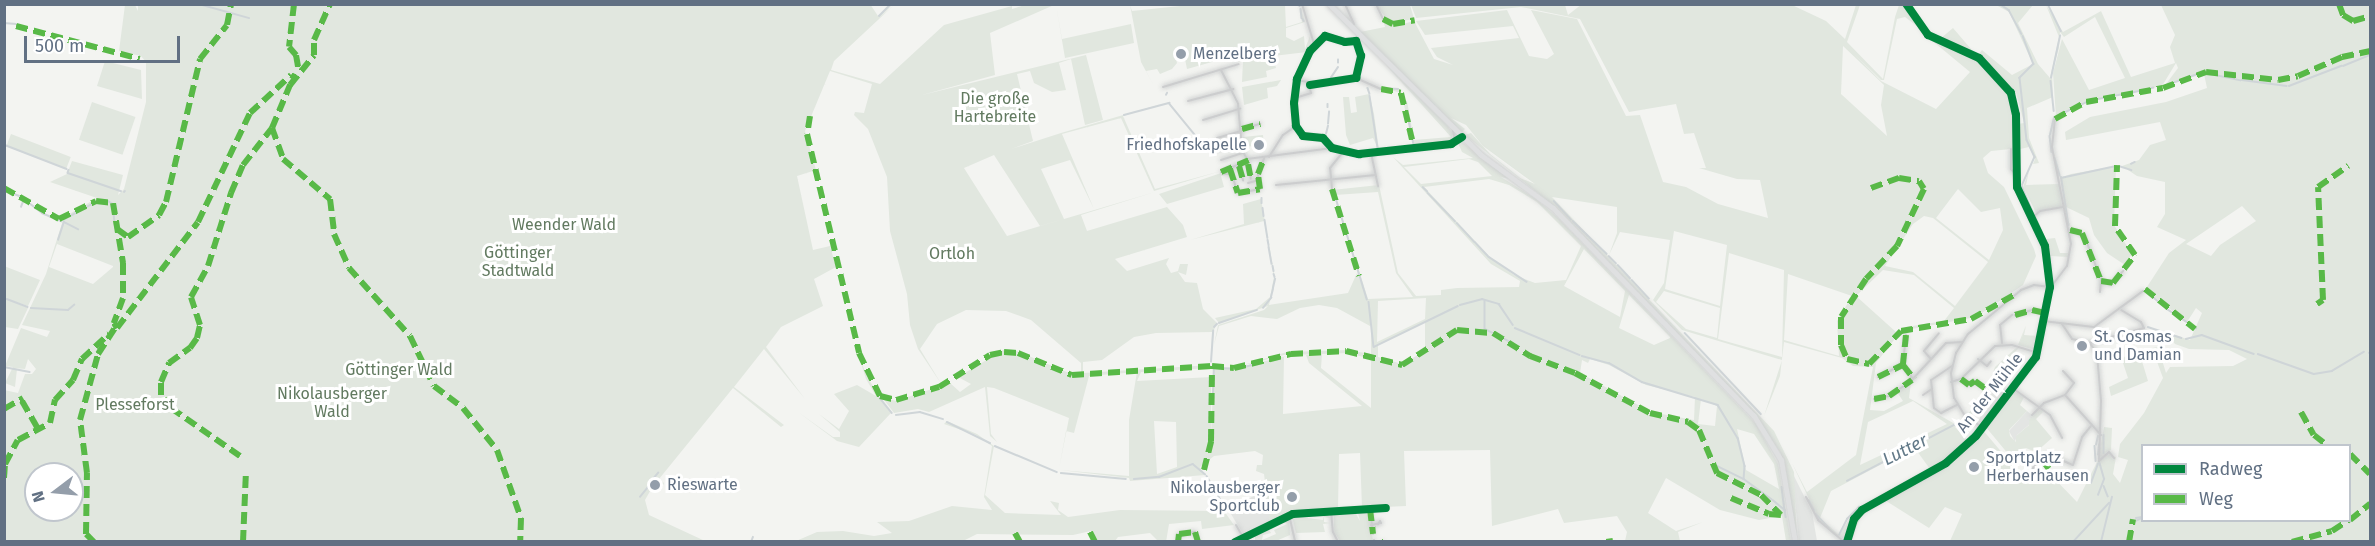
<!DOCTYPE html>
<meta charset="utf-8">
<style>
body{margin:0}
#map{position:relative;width:2375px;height:546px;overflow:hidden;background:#f3f4f1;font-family:"Fira Sans",sans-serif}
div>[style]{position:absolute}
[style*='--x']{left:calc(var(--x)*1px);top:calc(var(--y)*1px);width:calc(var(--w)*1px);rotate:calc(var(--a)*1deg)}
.built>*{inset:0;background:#e3e5e3;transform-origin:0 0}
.green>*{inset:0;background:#e1e7df;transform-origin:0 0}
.stream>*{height:1.5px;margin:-0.75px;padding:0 0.75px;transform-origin:0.75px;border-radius:0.75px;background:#cfd5d8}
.roads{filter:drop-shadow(0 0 2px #ced0d0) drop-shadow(0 0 2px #ced0d0)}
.minor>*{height:2px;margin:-1px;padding:0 1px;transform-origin:1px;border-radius:1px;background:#cccdce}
.tertiary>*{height:4px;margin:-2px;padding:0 2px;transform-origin:2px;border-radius:2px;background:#cccdce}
.primary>*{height:5px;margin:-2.5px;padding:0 2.5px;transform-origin:2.5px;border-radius:2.5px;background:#dfe0e1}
.quiet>*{height:6px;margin-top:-3px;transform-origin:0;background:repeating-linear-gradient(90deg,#58b947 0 12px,transparent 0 18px)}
.cycleway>*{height:8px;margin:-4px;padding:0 4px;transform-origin:4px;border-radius:4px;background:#00873e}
.dots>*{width:16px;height:16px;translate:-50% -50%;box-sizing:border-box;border:3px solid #fff;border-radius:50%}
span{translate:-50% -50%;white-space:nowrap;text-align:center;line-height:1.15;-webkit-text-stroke:6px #fff;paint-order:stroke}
.poi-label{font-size:16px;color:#617083}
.left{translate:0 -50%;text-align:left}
.right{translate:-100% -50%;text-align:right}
.park-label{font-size:16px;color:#627a60}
.street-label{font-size:16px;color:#617083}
.water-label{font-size:18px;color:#627988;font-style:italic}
.frame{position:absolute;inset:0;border:6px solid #617083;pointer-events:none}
.legend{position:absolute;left:2141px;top:444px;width:210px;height:78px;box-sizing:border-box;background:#fff;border:2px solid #c0c6cd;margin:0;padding:8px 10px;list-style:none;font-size:18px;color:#617083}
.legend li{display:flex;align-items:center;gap:12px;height:30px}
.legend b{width:30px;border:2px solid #c0c6cd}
.north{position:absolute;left:24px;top:462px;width:60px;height:60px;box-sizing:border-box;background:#fff;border:2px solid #c0c6cd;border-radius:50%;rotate:254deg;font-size:16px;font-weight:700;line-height:24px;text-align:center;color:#617083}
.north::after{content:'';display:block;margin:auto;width:21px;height:27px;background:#949eaa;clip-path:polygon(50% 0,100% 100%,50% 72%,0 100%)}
.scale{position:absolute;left:24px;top:36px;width:156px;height:27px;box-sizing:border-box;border:3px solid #617083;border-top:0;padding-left:8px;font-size:18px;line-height:21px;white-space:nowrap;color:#617083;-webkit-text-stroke:4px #fff;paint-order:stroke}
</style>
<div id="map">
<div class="built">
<i style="left:1991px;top:389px;width:14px;height:35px;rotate:21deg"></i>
<i style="clip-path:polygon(2027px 411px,2033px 416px,2031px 423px,2017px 435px,2015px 442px,2009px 431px)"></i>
<i style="clip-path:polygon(1792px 472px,1812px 512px,1817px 541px,1799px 541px)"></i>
<i style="clip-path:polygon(1264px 491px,1268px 491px,1270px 522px,1243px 534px,1228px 509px)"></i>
</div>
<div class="green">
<i style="clip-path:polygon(evenodd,138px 4px,870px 4px,878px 16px,892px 5px,879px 18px,894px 5px,834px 61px,831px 70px,880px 84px,944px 25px,1012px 6px,1012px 9px,1025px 5px,1054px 5px,990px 33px,995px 75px,922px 95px,1086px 55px,1103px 120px,1085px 125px,1071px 59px,1059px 63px,1066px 90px,1052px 92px,1034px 83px,1030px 71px,1017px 74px,1033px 141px,1011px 149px,1061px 133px,1165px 103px,1123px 116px,1155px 189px,1221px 171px,1154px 191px,1121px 118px,1062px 134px,1094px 209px,1070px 160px,1041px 169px,1064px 219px,1040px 226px,994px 155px,964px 168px,1007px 236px,1155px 192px,1081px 215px,1087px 231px,1167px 207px,1183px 225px,1187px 237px,1115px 259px,1127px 271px,1169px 258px,1166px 264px,1171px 273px,1178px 271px,1180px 264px,1188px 264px,1186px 275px,1178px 272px,1185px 282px,1197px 283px,1203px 309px,1217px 323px,1214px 330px,1211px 364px,1212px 332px,1156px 333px,1134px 337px,1102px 360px,1083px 362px,1083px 373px,1211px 365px,1211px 368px,1141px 372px,1137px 381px,1211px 377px,1211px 435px,1214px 367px,1237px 368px,1290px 355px,1322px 354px,1288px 354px,1236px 367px,1287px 352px,1348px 350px,1371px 354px,1371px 315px,1370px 326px,1337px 308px,1319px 305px,1300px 308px,1277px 319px,1251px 316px,1219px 326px,1214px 345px,1218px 325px,1264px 310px,1268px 306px,1219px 323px,1215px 318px,1256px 309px,1270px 297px,1274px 277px,1264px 221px,1190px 240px,1244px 224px,1243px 204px,1261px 199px,1275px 278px,1269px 305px,1348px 293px,1357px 273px,1363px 288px,1332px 190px,1379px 185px,1398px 273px,1416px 296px,1441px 295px,1441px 290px,1457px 288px,1519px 287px,1520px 281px,1491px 264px,1393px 157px,1403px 165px,1473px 158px,1462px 152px,1458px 143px,1462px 142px,1510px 179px,1501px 177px,1536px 199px,1559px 219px,1756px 424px,1778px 464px,1791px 541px,1786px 541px,1782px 516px,1759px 520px,1720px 510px,1666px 478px,1648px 513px,1676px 531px,1703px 522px,1678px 532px,1680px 541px,1616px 541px,1625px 541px,1627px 532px,1617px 516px,1564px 523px,1558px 509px,1492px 526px,1490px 450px,1404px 451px,1406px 506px,1362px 508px,1360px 453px,1339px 454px,1338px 509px,1295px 512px,1270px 522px,1264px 474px,1256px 471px,1257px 465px,1262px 465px,1263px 455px,1255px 451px,1214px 456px,1200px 467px,1205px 475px,1130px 481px,1129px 478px,1060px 470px,1129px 476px,1129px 420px,1137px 372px,1089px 376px,1074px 433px,1066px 431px,1059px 469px,1069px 418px,994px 388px,987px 387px,991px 434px,997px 442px,990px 436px,985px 387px,929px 412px,918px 409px,894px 413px,882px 397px,896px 401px,950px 383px,960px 392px,971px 384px,958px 377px,1003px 350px,1017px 351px,1069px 373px,1081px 373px,1081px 363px,1031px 320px,1006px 311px,966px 310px,937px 324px,920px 349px,942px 385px,918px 349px,910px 325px,907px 294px,890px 231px,887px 177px,868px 129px,854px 115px,855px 112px,864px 113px,872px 84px,830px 71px,805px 131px,816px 170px,797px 176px,813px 250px,830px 246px,836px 267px,814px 279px,823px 306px,781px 327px,766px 347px,805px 399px,764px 349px,734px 387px,784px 425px,781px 427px,733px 388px,659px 479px,664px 483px,661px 490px,653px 486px,645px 500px,649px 515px,705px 541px,5px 541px,4px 390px,18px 393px,25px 374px,32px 374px,36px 369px,28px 359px,25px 369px,14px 368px,17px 369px,15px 387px,5px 383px,13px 367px,5px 366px,21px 328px,47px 337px,50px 331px,22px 325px,46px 274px,64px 217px,97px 198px,50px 182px,67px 174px,72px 161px,123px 175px,118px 195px,124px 189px,146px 102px,146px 62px,141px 56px,119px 51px,125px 5px,135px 5px,138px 11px,138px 4px,1469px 159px,1478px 162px,1492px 176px,1421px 184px,1404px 167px,1469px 159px,138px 4px,1489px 179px,1509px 185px,1537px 202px,1581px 246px,1566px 280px,1535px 283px,1514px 275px,1493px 260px,1424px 187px,1489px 179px,138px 4px,1378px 192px,1396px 273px,1413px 297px,1368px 299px,1335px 195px,1378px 192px,138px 4px,57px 244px,113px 266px,113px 267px,93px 284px,49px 267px,57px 244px,138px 4px,1584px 249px,1625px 291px,1620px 317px,1564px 286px,1584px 249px,138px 4px,1629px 295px,1670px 337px,1670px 338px,1654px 345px,1619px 328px,1629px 295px,138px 4px,1426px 298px,1425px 319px,1377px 342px,1378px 301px,1426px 298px,138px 4px,1425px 322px,1425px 351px,1402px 364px,1378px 357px,1378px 345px,1425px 322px,138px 4px,1348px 353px,1371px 359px,1371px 408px,1321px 368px,1322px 354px,1348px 353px,138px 4px,1306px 355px,1309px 363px,1362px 406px,1283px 414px,1284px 356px,1306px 355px,138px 4px,1590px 359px,1609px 365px,1646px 385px,1695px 397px,1694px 420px,1651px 412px,1580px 373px,1582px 360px,1588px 363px,1590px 359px,138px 4px,1701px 399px,1717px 406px,1715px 426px,1698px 424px,1701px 399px,138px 4px,1154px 421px,1176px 422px,1177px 467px,1157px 474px,1154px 421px,138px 4px,1737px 429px,1754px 434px,1774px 464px,1779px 489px,1746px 470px,1737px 429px,138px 4px,36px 474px,72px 474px,72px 510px,36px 510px,36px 474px)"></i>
<i style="clip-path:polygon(1199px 4px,1285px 5px,1286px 27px,1302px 22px,1300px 12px,1301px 9px,1305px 22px,1286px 28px,1286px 37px,1294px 41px,1304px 36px,1305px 49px,1310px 36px,1311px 45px,1307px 52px,1273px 56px,1276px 68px,1266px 71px,1267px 77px,1242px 82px,1243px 60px,1237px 55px,1187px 69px,1183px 49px,1174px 51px,1177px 63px,1172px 69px,1160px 74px,1157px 69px,1146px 71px,1155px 88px,1141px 62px,1130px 5px,1132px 11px)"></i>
<i style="clip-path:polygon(evenodd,1582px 4px,1792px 5px,1826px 21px,1845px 39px,1856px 5px,1860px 5px,1847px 42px,1883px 79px,1895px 17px,1899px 5px,1907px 5px,1921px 29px,1905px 17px,1897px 19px,1884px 80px,1881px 80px,1854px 54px,1881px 81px,1936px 109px,1970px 72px,1918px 29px,1934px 40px,1948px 43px,1948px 42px,1939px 41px,1932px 37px,1940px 39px,1953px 28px,1977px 56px,1949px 44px,1978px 58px,1994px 73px,1978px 55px,1982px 50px,2012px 75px,2033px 64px,2009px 12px,1996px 5px,2033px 5px,2018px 23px,2038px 64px,2050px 78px,2059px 37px,2046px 5px,2063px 32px,2112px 5px,2101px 11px,2131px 77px,2175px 63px,2170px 47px,2175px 35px,2161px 5px,2370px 5px,2370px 541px,2295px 541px,2314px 535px,2290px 542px,1950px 541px,1962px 514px,1945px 507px,1929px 528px,1883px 499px,1862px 516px,1848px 541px,1854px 522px,1864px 510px,1895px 491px,1940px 468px,1982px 429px,2026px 481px,2048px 472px,2077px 502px,2098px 460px,2104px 427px,2112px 428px,2111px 450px,2105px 453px,2116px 457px,2113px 474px,2120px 483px,2128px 460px,2118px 457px,2120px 444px,2144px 413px,2163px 378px,2152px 348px,2158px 347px,2166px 373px,2170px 367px,2233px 366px,2247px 359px,2229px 350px,2189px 349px,2175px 344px,2166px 332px,2190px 340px,2202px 313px,2196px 308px,2187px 322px,2145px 290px,2169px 253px,2186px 240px,2157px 227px,2165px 214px,2165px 182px,2137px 176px,2122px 166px,2139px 160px,2150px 145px,2166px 140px,2160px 122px,2066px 140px,2065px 132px,2090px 117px,2166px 102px,2207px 88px,2204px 74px,2166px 84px,2178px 68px,2176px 63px,2162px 86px,2089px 100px,2056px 117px,2053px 73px,2062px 39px,2089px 90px,2125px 78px,2095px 17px,2064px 37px,2060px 32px,2059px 48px,2052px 72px,2053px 97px,2027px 108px,2029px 138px,2039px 163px,2033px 164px,2035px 159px,2029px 147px,2016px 150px,2018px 124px,2024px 123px,2016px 92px,2009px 93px,2015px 114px,2014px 172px,2011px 149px,1991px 151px,1983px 158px,1988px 173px,2004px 187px,2034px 249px,2036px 256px,2023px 285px,1976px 317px,1901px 331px,1876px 363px,1870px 410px,1884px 411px,1903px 401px,1897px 392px,1911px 382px,1909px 398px,1955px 424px,1964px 417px,1968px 420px,1955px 427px,1968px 441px,1930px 469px,1914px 447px,1831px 491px,1820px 518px,1839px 535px,1854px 511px,1881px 496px,1860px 508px,1845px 539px,1834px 535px,1818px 518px,1792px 463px,1807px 492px,1856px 455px,1873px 367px,1853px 366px,1842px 358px,1784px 342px,1780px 376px,1764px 416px,1782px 360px,1682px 330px,1653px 300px,1664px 283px,1670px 240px,1620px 232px,1609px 255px,1617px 233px,1617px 207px,1552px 197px,1774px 431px,1794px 472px,1797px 541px,1781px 454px,1756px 415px,1558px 209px,1465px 135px,1471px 133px,1490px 154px,1520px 178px,1535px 184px,1483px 146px,1466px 125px,1451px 118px,1465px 129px,1462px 132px,1360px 32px,1385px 27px,1383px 20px,1395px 26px,1414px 21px,1434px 59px,1453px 65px,1437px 57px,1431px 48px,1519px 38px,1513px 26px,1425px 35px,1416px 21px,1507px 10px,1529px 56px,1547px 59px,1554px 54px,1531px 10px,1577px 19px,1626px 116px,1640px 115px,1663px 182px,1686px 187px,1718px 204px,1768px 218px,1760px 180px,1737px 179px,1699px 168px,1706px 168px,1694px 133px,1684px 134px,1676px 104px,1629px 112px,1580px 19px,1521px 7px,1416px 18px,1411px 5px,1565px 5px,1568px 15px,1582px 4px,1843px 46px,1884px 85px,1881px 105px,1887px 136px,1841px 94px,1843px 46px,1582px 4px,1958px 189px,1981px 212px,2000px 208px,2003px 230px,1989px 260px,1936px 218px,1958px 189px,1582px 4px,2242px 206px,2256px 221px,2220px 245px,2211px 256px,2186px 244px,2242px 206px,1582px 4px,1924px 216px,1933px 218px,1988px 262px,1955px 306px,1913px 272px,1885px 266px,1913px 224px,1924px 216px,1582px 4px,1674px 231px,1727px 245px,1720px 306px,1665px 289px,1674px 231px,1582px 4px,1729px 253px,1784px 270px,1782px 357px,1718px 339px,1729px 253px,1582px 4px,1883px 270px,1914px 275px,1954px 308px,1944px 321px,1906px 327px,1896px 332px,1856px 296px,1883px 270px,1582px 4px,1788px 274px,1852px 296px,1837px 321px,1839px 356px,1784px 340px,1788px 274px,1582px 4px,1664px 291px,1720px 308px,1717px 338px,1686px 329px,1656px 302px,1664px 291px,1582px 4px,1913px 401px,1947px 424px,1860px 465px,1868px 422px,1913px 401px,1582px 4px,2142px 446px,2350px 446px,2350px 520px,2142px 520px,2142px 446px)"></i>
<i style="clip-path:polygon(1056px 5px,1062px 39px,1131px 24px,1134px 43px,1065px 58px)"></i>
<i style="clip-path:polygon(1376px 5px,1410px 5px,1414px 19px,1390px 23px)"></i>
<i style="clip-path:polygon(105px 61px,141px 70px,142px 99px,97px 86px)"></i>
<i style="clip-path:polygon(1386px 65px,1447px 125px,1453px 134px,1451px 141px,1414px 146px,1401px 93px,1380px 87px,1398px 89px,1401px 92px,1404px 100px,1407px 101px,1414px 140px,1451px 137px)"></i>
<i style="clip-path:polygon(1281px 80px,1277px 86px,1267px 88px,1268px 98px,1244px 105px,1242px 87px)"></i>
<i style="clip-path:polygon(1366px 87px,1368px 88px,1374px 114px,1379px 150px,1373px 138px,1350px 145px,1346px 135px,1343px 97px,1349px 97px,1351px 113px,1357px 112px,1355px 97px,1369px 94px)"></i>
<i style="left:92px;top:102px;width:46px;height:40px;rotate:19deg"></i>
<i style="left:11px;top:134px;width:64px;height:13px;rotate:21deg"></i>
<i style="clip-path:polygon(1263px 135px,1264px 147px,1243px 146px,1243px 137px)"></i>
<i style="clip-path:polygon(2116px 166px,2114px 225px,2132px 254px,2125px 265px,2107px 253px,2094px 235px,2089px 218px,2066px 207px,2062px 182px,2062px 177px,2071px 174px)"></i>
<i style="clip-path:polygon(1230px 170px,1230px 174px,1221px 176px,1224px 187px,1167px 204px,1159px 194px)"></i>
<i style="clip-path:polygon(2029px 171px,2026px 185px,2059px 184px,2062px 206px,2036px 213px,2023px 187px)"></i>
<i style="clip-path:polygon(2036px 216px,2046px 239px,2055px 238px,2060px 253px,2068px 253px,2068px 257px,2050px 256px,2051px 274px,2046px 246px,2034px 220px,2037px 222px)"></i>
<i style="clip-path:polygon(4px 266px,40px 280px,28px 306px,7px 299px,28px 308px,18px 329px,5px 327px)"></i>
<i style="clip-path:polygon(2026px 325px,2020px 343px,2026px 326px,2024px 335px,2039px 336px,2036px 350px,2018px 345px)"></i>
<i style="clip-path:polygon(2016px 348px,2019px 348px,1995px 371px,1987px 396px,1970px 417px,1967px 415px,1985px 395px,1995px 367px)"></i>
<i style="clip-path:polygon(2127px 354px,2141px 358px,2148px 381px,2111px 396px,2109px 387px,2128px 378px,2122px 360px)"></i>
<i style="clip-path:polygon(859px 356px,867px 377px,891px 413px,859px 447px,837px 441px,798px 412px,833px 437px,840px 437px,840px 432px,819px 414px,839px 429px,849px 411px,834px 394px,857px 385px,876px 396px,866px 379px)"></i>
<i style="clip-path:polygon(2014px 391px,2024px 397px,2020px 405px,2027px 411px,2009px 430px,2010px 436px,2016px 442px,2016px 436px,2029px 425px,2029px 420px,2039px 408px,2044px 411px,2036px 419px,2052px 438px,2036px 452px,2026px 448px,2023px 457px,2014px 461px,1985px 426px)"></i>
<i style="clip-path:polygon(947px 421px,977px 434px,994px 446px,985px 495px,1005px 513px,1061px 515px,1050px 501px,1059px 503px,1058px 510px,1068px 517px,1120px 510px,1224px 511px,1234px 525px,1202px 529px,1201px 521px,1169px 524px,1166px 542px,1158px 541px,1150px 533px,1118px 537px,1115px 541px,1096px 541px,1091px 531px,1073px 535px,977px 534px,961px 542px,796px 541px,817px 532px,843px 531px,874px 536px,892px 533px,877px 522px,909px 521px,952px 506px,992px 510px,984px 497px,992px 446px,976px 435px,944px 424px)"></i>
<i style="clip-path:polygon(1325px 512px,1330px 518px,1324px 517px,1324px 522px,1330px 523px,1323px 524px,1325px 532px,1296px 533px,1292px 516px,1323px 520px)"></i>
<i style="clip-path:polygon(1369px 512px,1373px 541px,1340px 541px,1334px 532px,1334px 515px,1356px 514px,1360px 521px,1358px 513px)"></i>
<i style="clip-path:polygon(1289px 517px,1290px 535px,1276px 541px,1255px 541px,1255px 534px,1247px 541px,1246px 537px,1268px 528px,1271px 533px,1263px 535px,1262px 540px,1276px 534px,1274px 530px,1287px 524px,1280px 520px)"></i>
</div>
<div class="stream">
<i style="--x:199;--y:4;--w:52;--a:15.6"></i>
<i style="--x:1300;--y:4;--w:2;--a:90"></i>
<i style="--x:1905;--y:4;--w:28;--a:58"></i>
<i style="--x:2000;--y:4;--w:11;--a:34"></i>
<i style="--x:2009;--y:10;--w:27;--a:62"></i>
<i style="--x:2048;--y:4;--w:30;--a:64"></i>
<i style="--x:1301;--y:9;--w:9;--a:84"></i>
<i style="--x:879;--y:16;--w:17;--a:-45"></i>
<i style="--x:1303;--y:19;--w:2;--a:63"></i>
<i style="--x:4;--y:23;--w:12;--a:5"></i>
<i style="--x:1923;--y:32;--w:8;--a:45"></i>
<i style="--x:2023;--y:36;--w:30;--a:69"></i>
<i style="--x:2034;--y:64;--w:20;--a:135"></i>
<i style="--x:2020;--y:78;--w:62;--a:83.6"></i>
<i style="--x:2027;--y:140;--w:19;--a:65"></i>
<i style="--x:2035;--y:157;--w:32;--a:114"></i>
<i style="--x:2022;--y:186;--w:30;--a:67"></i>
<i style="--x:1931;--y:39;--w:10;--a:17"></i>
<i style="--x:1338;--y:63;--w:3;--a:-90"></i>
<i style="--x:2343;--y:66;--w:29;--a:-22"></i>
<i style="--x:2206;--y:73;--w:35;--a:12"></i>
<i style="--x:1996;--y:75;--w:13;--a:48"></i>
<i style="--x:2051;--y:78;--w:43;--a:-77.9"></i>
<i style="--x:1330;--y:79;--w:14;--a:-56"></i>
<i style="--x:2242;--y:80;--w:45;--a:7.6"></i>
<i style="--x:2051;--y:81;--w:30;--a:84"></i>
<i style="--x:2164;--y:86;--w:41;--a:-19.7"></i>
<i style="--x:2289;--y:86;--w:56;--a:-21"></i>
<i style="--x:1368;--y:88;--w:6;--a:72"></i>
<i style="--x:1381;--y:88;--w:17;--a:3"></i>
<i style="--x:2126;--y:94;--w:28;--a:-13"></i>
<i style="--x:1166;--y:95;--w:2;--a:-63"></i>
<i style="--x:1370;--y:96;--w:53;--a:81.3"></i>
<i style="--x:2093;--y:100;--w:32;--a:-11"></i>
<i style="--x:1328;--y:104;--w:3;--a:90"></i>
<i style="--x:1124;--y:115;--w:47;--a:-14.9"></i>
<i style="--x:1169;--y:103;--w:57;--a:50.7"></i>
<i style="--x:1407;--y:116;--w:4;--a:76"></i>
<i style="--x:2057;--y:116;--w:38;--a:-25"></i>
<i style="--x:1409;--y:121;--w:25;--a:78"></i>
<i style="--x:1328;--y:124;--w:12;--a:-85"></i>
<i style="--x:1326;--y:134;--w:8;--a:-76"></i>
<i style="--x:2050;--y:135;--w:18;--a:-77"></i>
<i style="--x:2050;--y:136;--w:16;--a:83"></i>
<i style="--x:5;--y:145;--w:66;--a:21.2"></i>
<i style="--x:2014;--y:149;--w:14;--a:-86"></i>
<i style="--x:2055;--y:158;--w:18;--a:74"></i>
<i style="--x:2131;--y:164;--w:4;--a:-27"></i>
<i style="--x:2119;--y:166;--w:13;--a:18"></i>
<i style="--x:69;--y:170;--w:3;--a:108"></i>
<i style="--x:68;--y:173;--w:56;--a:18.8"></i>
<i style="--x:1423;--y:187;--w:6;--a:45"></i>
<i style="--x:4;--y:190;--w:19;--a:21"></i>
<i style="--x:124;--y:192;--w:1;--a:-45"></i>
<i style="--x:1428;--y:193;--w:39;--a:46"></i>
<i style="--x:1262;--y:198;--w:5;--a:90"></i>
<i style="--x:1336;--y:198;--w:106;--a:72.9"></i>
<i style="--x:1554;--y:201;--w:25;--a:47"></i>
<i style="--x:21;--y:207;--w:9;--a:-69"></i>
<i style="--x:24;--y:199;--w:21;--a:37"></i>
<i style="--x:1263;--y:208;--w:8;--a:83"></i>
<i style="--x:42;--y:213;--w:21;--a:23"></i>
<i style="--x:65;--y:219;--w:35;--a:-29"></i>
<i style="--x:96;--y:202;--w:12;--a:-5"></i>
<i style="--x:108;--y:201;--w:6;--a:31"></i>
<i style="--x:113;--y:204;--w:20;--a:84"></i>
<i style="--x:1265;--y:220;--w:18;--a:81"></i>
<i style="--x:1573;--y:221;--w:47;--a:44.1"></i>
<i style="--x:1457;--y:223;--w:25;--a:47"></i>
<i style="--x:2068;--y:223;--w:46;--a:-98.8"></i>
<i style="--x:2061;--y:178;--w:56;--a:-12.3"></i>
<i style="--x:2069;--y:224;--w:1;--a:90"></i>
<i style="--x:117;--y:228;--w:8;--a:50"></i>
<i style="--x:58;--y:240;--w:19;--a:-72"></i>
<i style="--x:64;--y:222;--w:16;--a:27"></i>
<i style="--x:1268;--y:240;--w:5;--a:79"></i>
<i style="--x:1475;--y:242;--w:19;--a:47"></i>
<i style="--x:1269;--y:247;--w:17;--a:80"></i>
<i style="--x:1609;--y:256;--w:10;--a:45"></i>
<i style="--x:1489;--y:257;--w:45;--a:33.3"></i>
<i style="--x:1618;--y:265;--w:18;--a:47"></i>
<i style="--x:1273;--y:266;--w:5;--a:79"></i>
<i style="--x:1274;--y:274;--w:3;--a:72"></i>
<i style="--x:1632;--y:280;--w:25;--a:47"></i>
<i style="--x:1273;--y:288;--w:9;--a:-77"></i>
<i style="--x:2146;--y:291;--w:26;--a:40"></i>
<i style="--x:1271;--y:297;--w:8;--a:-76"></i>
<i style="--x:7;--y:299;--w:22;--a:21"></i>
<i style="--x:1485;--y:301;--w:28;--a:90"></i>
<i style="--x:1485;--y:329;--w:27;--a:27"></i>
<i style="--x:1369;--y:302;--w:45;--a:83.7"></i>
<i style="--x:1374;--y:347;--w:93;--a:-26"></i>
<i style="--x:1460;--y:305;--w:23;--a:-15"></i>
<i style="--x:1482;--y:299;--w:18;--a:16"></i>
<i style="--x:1499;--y:304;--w:25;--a:56"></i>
<i style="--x:31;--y:308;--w:37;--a:3"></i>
<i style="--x:68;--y:310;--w:8;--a:-40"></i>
<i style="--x:1263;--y:308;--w:13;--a:-51"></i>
<i style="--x:2167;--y:309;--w:35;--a:33"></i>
<i style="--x:1219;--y:323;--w:40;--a:-18.9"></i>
<i style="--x:1214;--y:327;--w:4;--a:-45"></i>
<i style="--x:2148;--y:327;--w:35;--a:18"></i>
<i style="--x:1515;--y:328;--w:70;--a:22.6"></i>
<i style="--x:1685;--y:333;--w:111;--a:46.8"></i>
<i style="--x:2186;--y:339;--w:16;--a:-14"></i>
<i style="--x:2202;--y:335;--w:55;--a:20.1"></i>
<i style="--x:2369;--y:353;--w:1;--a:-45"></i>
<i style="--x:2258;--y:354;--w:59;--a:19.7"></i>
<i style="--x:2314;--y:374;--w:18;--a:-9"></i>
<i style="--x:2332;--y:371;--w:37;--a:-31"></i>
<i style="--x:1582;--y:356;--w:28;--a:15"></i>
<i style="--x:1609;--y:363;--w:38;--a:30"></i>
<i style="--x:1642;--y:382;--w:79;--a:16.8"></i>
<i style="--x:1718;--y:405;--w:39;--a:59"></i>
<i style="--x:1738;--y:438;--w:29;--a:76"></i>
<i style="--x:1745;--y:466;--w:13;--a:94"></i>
<i style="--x:1744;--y:479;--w:34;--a:36"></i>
<i style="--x:1211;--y:362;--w:31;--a:-86"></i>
<i style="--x:4;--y:367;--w:26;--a:11"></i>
<i style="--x:1213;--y:393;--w:25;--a:-88"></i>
<i style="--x:1214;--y:368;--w:23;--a:2"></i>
<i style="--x:1237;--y:369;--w:23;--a:-15"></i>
<i style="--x:880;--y:398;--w:19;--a:51"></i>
<i style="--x:896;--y:415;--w:24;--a:-7"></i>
<i style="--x:920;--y:412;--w:24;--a:17"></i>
<i style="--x:947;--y:422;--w:48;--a:26"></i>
<i style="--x:2104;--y:435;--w:18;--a:90"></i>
<i style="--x:2096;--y:445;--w:9;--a:-77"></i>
<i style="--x:995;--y:446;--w:67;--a:22.8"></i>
<i style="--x:2095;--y:446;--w:15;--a:86"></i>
<i style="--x:2098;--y:455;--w:10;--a:-84"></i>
<i style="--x:1956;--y:456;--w:37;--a:-45"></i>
<i style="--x:1715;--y:465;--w:32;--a:26"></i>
<i style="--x:1061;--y:473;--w:65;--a:5.3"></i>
<i style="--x:1207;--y:476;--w:34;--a:60"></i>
<i style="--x:653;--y:479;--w:8;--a:-50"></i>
<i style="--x:1134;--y:479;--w:25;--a:-5"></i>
<i style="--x:1159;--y:477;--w:36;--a:-21"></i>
<i style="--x:1193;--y:464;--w:16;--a:40"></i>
<i style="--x:1847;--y:481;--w:121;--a:-27.6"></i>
<i style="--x:2091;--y:483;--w:20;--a:-70"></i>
<i style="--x:2104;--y:486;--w:11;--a:68"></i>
<i style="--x:1782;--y:487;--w:23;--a:83"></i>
<i style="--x:2098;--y:495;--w:17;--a:-69"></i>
<i style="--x:2104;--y:479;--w:18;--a:-106"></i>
<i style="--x:640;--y:497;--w:13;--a:-51"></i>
<i style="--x:1773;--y:500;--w:16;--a:40"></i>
<i style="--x:1785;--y:510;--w:7;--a:82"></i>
<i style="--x:1809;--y:500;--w:11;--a:63"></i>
<i style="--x:1816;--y:514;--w:19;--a:47"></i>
<i style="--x:2136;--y:518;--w:6;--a:-9"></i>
<i style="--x:2136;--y:521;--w:7;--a:-27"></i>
<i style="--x:1839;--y:535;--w:18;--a:-63"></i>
<i style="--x:1847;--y:519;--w:17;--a:-45"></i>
<i style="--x:751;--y:542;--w:5;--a:-68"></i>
<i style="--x:2073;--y:542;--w:53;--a:-47.3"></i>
<i style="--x:2101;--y:542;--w:46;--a:-76.3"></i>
</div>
<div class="roads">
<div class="minor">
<i style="--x:1302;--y:4;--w:42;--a:73.3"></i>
<i style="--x:1345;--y:4;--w:22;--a:66"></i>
<i style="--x:1376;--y:4;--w:17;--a:65"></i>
<i style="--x:1906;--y:4;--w:38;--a:55"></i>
<i style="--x:1928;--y:35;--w:56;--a:24.3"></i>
<i style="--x:1979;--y:58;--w:47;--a:47.6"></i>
<i style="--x:2011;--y:93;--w:23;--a:77"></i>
<i style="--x:2016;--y:115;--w:72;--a:89.2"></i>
<i style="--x:2017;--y:187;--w:77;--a:66.1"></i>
<i style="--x:2048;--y:257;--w:30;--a:86"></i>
<i style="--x:2050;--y:287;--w:35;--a:102"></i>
<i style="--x:2043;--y:321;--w:51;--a:6.7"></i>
<i style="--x:2094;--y:327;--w:61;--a:-36.3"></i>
<i style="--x:1221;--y:70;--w:38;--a:63"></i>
<i style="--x:1238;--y:104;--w:46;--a:85"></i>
<i style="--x:1242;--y:150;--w:10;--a:61"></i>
<i style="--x:1247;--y:159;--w:86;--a:-7.4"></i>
<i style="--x:1356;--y:78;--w:27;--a:24"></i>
<i style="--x:1310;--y:85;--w:47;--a:-8.7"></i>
<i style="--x:1356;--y:78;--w:23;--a:-77"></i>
<i style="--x:1361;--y:56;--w:16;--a:-108"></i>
<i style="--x:1356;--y:41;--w:11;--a:175"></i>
<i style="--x:1345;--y:42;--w:21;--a:-163"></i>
<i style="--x:1325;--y:36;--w:21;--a:135"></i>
<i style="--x:1310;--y:51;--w:31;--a:115"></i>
<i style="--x:1297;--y:79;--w:24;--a:97"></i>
<i style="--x:1294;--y:103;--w:23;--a:85"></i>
<i style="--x:1296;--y:126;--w:12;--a:55"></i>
<i style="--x:1303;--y:136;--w:20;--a:6"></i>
<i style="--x:1323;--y:138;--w:13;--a:48"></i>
<i style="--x:1332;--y:148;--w:28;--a:13"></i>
<i style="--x:1359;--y:154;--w:93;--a:-6.2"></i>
<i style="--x:1451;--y:144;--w:13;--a:-32"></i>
<i style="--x:1163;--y:87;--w:79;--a:-16.8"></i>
<i style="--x:1295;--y:98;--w:17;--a:-17"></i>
<i style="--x:1311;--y:93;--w:11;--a:-105"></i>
<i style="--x:1308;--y:82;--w:11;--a:-170"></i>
<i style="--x:1188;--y:101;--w:47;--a:-14.9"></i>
<i style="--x:1203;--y:120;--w:39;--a:-17"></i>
<i style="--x:1242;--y:129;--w:19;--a:-16"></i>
<i style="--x:1453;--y:130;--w:11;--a:80"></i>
<i style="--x:1217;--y:138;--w:26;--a:-16"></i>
<i style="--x:2011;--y:149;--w:20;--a:90"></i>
<i style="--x:2011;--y:169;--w:6;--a:51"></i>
<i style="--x:1215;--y:150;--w:28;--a:-17"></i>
<i style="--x:1371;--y:153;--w:34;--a:78"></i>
<i style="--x:1269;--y:157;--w:26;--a:-58"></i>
<i style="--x:1283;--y:135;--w:16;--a:-35"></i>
<i style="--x:1221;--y:160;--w:23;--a:-18"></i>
<i style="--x:1248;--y:164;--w:15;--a:79"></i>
<i style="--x:1239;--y:166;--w:15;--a:74"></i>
<i style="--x:1230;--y:169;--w:25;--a:72"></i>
<i style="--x:1238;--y:193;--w:22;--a:-10"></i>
<i style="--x:1260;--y:189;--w:15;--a:-98"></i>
<i style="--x:1258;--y:174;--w:17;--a:-69"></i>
<i style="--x:1221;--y:172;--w:30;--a:-23"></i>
<i style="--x:1225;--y:174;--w:7;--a:0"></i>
<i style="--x:1248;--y:183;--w:11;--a:-15"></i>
<i style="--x:1276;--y:185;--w:100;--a:-5.8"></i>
<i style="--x:1332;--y:189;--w:21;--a:-95"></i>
<i style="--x:1330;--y:168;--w:21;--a:-51"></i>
<i style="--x:2032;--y:218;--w:11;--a:-41"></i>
<i style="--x:2040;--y:211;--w:23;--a:-10"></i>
<i style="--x:2070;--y:230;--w:15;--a:20"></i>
<i style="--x:2084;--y:235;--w:50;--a:69"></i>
<i style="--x:2102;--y:282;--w:9;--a:13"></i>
<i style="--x:2111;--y:284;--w:18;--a:-47"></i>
<i style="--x:2051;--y:287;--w:26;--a:-53"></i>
<i style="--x:2067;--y:266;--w:22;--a:-80"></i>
<i style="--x:2071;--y:244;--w:99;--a:-101.1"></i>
<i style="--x:2052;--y:147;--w:28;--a:-84"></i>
<i style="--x:2100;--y:292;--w:12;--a:-85"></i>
<i style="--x:2015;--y:315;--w:18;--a:-16"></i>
<i style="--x:2032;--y:310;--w:13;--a:13"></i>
<i style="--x:2062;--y:324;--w:18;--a:56"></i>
<i style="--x:2072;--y:339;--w:17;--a:13"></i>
<i style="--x:2089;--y:343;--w:57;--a:-15.3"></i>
<i style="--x:2144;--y:328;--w:7;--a:-117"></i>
<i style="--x:2141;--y:322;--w:23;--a:-149"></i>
<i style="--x:1906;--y:335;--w:30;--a:96"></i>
<i style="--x:1903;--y:365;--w:17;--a:54"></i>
<i style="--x:2002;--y:343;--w:18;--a:-96"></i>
<i style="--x:2000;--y:325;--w:16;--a:-40"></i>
<i style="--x:2090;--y:343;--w:13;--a:58"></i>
<i style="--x:2097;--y:354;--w:47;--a:85.1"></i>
<i style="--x:2101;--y:401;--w:60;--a:91.9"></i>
<i style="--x:1930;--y:358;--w:9;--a:-131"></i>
<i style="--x:1924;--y:351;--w:23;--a:-50"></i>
<i style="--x:1978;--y:359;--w:11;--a:38"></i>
<i style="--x:1987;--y:366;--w:6;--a:-51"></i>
<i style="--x:1952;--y:366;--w:25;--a:146"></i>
<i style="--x:1931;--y:380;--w:28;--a:84"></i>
<i style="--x:1934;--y:408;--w:9;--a:36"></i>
<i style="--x:1941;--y:413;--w:18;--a:-27"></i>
<i style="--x:2063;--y:371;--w:16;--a:47"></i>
<i style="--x:2074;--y:383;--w:15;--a:127"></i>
<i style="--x:1878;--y:377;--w:27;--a:-27"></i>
<i style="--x:1961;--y:379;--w:10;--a:37"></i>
<i style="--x:1969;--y:385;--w:7;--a:-34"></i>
<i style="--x:1975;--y:381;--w:14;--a:36"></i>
<i style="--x:1951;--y:382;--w:10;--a:-17"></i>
<i style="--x:1961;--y:379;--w:47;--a:-44.1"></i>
<i style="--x:1995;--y:346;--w:17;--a:-3"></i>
<i style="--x:2012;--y:345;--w:27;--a:17"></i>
<i style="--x:2011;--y:387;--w:48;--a:35.7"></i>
<i style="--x:2050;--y:415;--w:26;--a:62"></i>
<i style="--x:1997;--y:389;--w:10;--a:17"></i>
<i style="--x:1923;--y:395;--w:11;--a:-34"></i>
<i style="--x:1874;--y:399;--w:15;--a:-11"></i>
<i style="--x:1889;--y:396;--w:25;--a:-34"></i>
<i style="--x:1910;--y:382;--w:53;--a:-47.3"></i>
<i style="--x:1946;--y:343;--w:16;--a:-4"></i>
<i style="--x:2032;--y:415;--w:17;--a:-45"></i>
<i style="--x:2044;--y:403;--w:22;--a:-21"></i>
<i style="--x:2065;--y:395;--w:54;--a:48"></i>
<i style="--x:1982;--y:427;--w:20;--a:-147"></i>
<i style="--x:1965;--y:416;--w:21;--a:-121"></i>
<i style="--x:1954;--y:398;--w:25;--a:-97"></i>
<i style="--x:1951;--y:373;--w:21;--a:-76"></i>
<i style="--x:1956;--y:353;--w:22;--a:-58"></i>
<i style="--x:1968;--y:334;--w:69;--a:-39.7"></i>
<i style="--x:2021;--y:290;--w:14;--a:-21"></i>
<i style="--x:2034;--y:285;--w:16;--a:7"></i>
<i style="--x:2099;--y:461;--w:13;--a:-42"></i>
<i style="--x:2109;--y:452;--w:8;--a:50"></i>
<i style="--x:2031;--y:470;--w:23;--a:-43"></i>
<i style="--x:2048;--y:454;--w:27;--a:24"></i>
<i style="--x:2073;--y:465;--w:29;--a:-72"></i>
<i style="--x:2082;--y:437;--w:14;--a:-51"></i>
<i style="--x:1806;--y:497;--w:26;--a:62"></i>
<i style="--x:1818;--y:520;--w:34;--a:40"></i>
<i style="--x:1370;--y:509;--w:25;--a:83"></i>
<i style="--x:1331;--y:511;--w:21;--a:85"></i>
<i style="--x:1333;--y:532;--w:11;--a:63"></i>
<i style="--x:1289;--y:515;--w:28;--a:77"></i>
<i style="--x:1236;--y:525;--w:20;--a:60"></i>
<i style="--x:1371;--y:525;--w:10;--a:-11"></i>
<i style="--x:1381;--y:523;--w:2;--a:-117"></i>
<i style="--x:1380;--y:521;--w:4;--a:124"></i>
<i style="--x:1374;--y:540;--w:2;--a:90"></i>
<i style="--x:1178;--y:542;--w:8;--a:-83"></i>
<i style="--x:1179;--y:534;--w:16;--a:-7"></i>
<i style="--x:1195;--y:532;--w:10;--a:73"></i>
<i style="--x:1235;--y:542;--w:64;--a:-25.8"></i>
<i style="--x:1293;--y:514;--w:93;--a:-3.7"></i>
<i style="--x:1382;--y:542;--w:1;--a:0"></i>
</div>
<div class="tertiary">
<i style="--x:1847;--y:542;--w:24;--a:-73"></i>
<i style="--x:1854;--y:519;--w:12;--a:-48"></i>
<i style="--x:1862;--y:510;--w:89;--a:-28.9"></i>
<i style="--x:1940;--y:467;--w:40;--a:-40"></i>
<i style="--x:1971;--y:441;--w:106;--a:-52.3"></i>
<i style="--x:2036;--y:357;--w:37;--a:-79"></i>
</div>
<div class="primary">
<i style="--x:1329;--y:4;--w:214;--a:44.8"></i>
<i style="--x:1481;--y:155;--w:89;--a:36.4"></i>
<i style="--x:1553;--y:208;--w:289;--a:46"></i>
<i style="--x:1754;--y:416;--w:52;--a:58.5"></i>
<i style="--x:1781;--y:460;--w:83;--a:80.3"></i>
</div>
</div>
<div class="quiet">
<i style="--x:294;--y:4;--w:43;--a:96.6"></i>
<i style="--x:289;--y:47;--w:11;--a:49"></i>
<i style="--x:296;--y:55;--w:17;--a:80"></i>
<i style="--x:2339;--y:4;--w:12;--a:70"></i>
<i style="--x:2343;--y:15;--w:12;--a:31"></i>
<i style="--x:2353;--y:21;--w:18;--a:-16"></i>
<i style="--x:1383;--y:19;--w:11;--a:27"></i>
<i style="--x:1393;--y:24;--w:22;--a:-10"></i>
<i style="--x:16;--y:26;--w:128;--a:14.9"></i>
<i style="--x:1381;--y:89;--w:20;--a:11"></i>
<i style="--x:1401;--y:93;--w:57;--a:76.7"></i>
<i style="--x:810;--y:116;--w:18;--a:99"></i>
<i style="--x:807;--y:134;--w:225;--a:76.6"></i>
<i style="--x:859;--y:353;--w:48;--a:64"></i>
<i style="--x:880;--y:396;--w:16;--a:14"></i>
<i style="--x:896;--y:400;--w:45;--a:-16.8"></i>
<i style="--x:939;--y:387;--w:60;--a:-32.1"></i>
<i style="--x:990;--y:355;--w:14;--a:-12"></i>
<i style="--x:1004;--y:352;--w:14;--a:4"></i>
<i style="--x:1018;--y:353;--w:58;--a:22.2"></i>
<i style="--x:1072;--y:375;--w:140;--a:-3.7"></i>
<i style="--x:1212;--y:366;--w:22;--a:5"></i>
<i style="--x:1234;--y:368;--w:59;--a:-13.8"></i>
<i style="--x:1291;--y:354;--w:55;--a:-3.1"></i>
<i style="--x:1346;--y:351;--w:58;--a:14"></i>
<i style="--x:1402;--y:365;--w:65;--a:-32.5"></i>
<i style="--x:1457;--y:330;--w:36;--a:5"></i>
<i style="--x:1493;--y:333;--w:44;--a:31.9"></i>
<i style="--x:1530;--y:356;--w:48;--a:20.7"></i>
<i style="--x:1575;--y:373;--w:85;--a:28.1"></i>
<i style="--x:1650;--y:413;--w:39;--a:13"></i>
<i style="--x:1688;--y:422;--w:14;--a:36"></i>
<i style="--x:1699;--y:430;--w:47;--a:67.3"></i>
<i style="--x:1717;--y:473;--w:49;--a:26.6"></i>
<i style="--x:1761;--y:495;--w:28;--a:45"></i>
<i style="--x:2055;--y:119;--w:35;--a:-29"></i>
<i style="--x:2086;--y:102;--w:78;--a:-10.3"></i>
<i style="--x:2163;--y:88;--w:46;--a:-20.4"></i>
<i style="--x:2206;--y:72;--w:72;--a:6.3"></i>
<i style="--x:2278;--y:80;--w:20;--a:-11"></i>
<i style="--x:2298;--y:76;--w:48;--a:-23.4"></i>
<i style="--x:2342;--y:57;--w:29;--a:-12"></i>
<i style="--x:272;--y:128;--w:33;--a:70"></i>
<i style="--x:283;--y:159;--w:62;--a:40.4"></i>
<i style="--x:330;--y:199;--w:35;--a:83"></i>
<i style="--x:334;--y:234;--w:37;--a:66"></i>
<i style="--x:349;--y:268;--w:91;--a:48.1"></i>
<i style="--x:410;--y:336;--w:55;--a:64.4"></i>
<i style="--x:434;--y:386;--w:36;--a:37"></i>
<i style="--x:463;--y:408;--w:54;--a:51"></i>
<i style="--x:497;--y:450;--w:72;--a:70.6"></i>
<i style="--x:521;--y:518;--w:24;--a:92"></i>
<i style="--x:1242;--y:129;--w:19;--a:-16"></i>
<i style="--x:1248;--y:164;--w:15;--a:79"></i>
<i style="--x:1239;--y:166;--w:15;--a:74"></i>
<i style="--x:1230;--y:169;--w:25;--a:72"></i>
<i style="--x:1238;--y:193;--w:22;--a:-10"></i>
<i style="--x:1260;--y:189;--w:15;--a:-98"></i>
<i style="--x:1258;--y:174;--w:17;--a:-69"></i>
<i style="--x:1221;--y:172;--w:30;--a:-23"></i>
<i style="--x:4;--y:188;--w:63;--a:29.4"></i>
<i style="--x:59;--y:219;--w:41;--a:-25.9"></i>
<i style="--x:96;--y:201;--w:17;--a:7"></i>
<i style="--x:113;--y:203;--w:61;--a:80.5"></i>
<i style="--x:123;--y:263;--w:35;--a:90"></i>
<i style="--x:123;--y:298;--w:27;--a:110"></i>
<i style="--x:114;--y:323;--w:6;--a:59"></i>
<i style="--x:117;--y:328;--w:133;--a:-52.6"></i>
<i style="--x:198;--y:222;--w:121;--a:-64.5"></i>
<i style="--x:250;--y:113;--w:56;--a:-42.8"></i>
<i style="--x:291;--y:75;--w:6;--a:31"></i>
<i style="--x:1871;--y:188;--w:30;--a:-20"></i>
<i style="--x:1899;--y:178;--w:20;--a:9"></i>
<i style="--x:1919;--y:181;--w:9;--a:58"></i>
<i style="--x:1924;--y:189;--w:63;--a:115.3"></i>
<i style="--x:1897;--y:246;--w:45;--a:133.2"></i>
<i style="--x:1866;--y:279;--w:45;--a:123.3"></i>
<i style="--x:1841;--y:317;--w:28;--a:90"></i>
<i style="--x:1841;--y:345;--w:15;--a:67"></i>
<i style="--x:1847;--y:359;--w:23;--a:13"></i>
<i style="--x:1869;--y:364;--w:46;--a:-45.9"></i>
<i style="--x:1901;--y:331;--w:71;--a:-9.7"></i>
<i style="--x:1971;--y:319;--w:49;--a:-29.2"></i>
<i style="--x:1332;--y:189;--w:91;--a:72.8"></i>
<i style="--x:117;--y:229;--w:14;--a:36"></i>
<i style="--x:128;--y:237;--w:38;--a:-35"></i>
<i style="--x:159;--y:215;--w:15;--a:-62"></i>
<i style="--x:166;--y:202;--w:147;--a:-76.6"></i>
<i style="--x:200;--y:59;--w:43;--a:-51.5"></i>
<i style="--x:227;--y:25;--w:21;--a:-79"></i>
<i style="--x:2070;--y:230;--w:12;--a:14"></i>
<i style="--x:2082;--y:233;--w:52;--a:68.4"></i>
<i style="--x:2101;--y:281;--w:12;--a:9"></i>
<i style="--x:2113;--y:283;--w:36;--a:-52"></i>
<i style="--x:2135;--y:255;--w:35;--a:-125"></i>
<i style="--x:2115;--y:226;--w:61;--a:-88.1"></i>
<i style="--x:2145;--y:289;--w:64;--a:38.7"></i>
<i style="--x:2317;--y:304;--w:7;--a:-34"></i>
<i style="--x:2323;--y:300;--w:113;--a:-92.5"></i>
<i style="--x:2318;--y:187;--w:37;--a:-35"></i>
<i style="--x:2015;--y:315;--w:18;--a:-16"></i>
<i style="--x:2032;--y:310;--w:13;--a:13"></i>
<i style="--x:1906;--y:335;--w:30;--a:96"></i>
<i style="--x:1903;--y:365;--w:18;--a:52"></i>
<i style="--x:1878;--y:377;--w:28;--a:-26"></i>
<i style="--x:1961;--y:379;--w:10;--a:37"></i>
<i style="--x:1969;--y:385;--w:7;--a:-34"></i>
<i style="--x:1975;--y:381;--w:14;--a:36"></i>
<i style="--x:1874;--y:399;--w:15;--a:-11"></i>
<i style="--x:1889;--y:396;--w:28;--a:-35"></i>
<i style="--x:22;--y:401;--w:34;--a:60"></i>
<i style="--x:4;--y:409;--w:22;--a:-30"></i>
<i style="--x:2301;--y:412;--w:26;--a:61"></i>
<i style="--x:2314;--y:435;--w:18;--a:38"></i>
<i style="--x:2350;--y:454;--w:28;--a:45"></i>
<i style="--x:240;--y:456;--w:84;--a:-145.2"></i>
<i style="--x:171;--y:408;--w:16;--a:-128"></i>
<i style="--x:161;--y:395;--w:13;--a:-90"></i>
<i style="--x:161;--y:382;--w:21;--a:-67"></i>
<i style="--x:169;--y:363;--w:26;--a:-36"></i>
<i style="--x:190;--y:348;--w:12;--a:-55"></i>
<i style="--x:197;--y:338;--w:13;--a:-77"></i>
<i style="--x:200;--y:325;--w:29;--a:-108"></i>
<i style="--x:191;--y:297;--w:35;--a:-61"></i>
<i style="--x:208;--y:266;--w:77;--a:-72.5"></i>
<i style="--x:231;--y:193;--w:30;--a:-67"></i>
<i style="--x:243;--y:165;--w:47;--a:-51.9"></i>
<i style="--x:272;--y:128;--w:47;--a:-67.3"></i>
<i style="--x:290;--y:85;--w:38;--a:-51"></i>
<i style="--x:314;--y:55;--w:15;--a:-90"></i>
<i style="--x:314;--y:40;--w:39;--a:-66"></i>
<i style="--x:2042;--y:460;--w:11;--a:52"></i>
<i style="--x:1204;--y:470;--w:30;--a:-76"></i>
<i style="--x:1211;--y:441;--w:75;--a:-89.2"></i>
<i style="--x:4;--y:478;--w:14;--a:-86"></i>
<i style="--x:5;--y:464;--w:27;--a:-62"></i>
<i style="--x:18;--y:440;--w:36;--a:-28"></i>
<i style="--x:50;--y:423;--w:24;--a:-78"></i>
<i style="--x:55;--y:400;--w:27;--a:-48"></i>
<i style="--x:73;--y:380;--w:23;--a:-67"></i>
<i style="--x:82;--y:359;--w:37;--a:-43"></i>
<i style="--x:1731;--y:498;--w:41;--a:22.8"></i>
<i style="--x:1769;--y:514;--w:12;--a:5"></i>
<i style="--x:1370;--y:509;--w:25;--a:83"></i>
<i style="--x:2350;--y:520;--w:26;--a:-39"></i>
<i style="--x:1090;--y:532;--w:11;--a:63"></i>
<i style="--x:1015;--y:533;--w:10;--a:61"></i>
<i style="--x:94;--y:542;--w:11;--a:-135"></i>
<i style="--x:86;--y:534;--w:61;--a:-89.1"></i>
<i style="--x:87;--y:473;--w:53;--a:-97.5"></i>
<i style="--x:80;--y:420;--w:68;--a:-74.7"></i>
<i style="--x:98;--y:354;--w:31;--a:-57"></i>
<i style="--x:243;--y:542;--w:72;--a:-87.6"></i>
<i style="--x:1178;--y:542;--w:8;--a:-83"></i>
<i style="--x:1179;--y:534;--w:16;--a:-7"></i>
<i style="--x:1195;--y:532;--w:10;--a:73"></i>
<i style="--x:1382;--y:542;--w:1;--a:0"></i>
<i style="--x:1606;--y:542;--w:7;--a:-8"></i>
<i style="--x:2129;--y:542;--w:23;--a:-80"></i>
<i style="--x:2292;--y:542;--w:41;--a:-15.4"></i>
<i style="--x:2332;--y:531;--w:20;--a:-33"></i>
</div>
<div class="cycleway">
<i style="--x:1310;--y:85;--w:47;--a:-8.7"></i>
<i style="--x:1356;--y:78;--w:23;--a:-77"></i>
<i style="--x:1361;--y:56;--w:16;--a:-108"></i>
<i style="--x:1356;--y:41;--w:11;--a:175"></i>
<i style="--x:1345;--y:42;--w:21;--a:-163"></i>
<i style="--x:1325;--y:36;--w:21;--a:135"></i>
<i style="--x:1310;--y:51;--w:31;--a:115"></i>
<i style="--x:1297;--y:79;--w:24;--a:97"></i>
<i style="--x:1294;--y:103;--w:23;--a:85"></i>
<i style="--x:1296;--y:126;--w:12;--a:55"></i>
<i style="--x:1303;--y:136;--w:20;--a:6"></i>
<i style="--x:1323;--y:138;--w:13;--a:48"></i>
<i style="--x:1332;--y:148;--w:28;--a:13"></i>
<i style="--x:1359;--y:154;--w:93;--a:-6.2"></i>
<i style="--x:1451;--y:144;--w:13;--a:-32"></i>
<i style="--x:1235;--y:542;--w:64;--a:-25.8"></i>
<i style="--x:1293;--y:514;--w:93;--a:-3.7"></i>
<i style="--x:1847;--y:542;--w:24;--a:-73"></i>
<i style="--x:1854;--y:519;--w:12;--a:-48"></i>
<i style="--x:1862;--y:510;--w:96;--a:-29.2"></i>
<i style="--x:1946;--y:463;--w:40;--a:-42"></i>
<i style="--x:1976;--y:436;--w:99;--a:-52.8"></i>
<i style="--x:2036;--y:357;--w:71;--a:-78.7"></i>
<i style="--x:2050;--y:287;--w:41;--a:-97"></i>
<i style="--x:2045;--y:246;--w:65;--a:-115.4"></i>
<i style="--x:2017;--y:187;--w:72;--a:-90.8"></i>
<i style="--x:2016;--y:115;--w:23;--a:-103"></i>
<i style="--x:2011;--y:93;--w:47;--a:-132.4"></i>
<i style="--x:1979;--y:58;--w:56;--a:-155.7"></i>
<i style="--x:1928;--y:35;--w:38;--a:-125"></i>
</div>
<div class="dots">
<i style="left:1181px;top:54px;background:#949eaa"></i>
<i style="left:1259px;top:145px;background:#949eaa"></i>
<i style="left:2082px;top:346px;background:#949eaa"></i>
<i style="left:1974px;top:467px;background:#949eaa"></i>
<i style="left:655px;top:485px;background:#949eaa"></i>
<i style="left:1292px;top:497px;background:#949eaa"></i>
</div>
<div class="poi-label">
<span class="left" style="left:1193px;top:54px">Menzelberg</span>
<span class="right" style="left:1247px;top:145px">Friedhofskapelle</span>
<span class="left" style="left:2094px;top:346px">St. Cosmas<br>und Damian</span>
<span class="left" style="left:1986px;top:467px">Sportplatz<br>Herberhausen</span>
<span class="left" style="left:667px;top:485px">Rieswarte</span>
<span class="right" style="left:1280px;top:497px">Nikolausberger<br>Sportclub</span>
</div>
<div class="park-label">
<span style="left:995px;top:108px">Die große<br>Hartebreite</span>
<span style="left:564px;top:225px">Weender Wald</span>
<span style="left:518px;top:262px">Göttinger<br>Stadtwald</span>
<span style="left:952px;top:254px">Ortloh</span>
<span style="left:399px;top:370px">Göttinger Wald</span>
<span style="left:332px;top:403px">Nikolausberger<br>Wald</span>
<span style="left:135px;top:405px">Plesseforst</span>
</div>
<div class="street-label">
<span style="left:1990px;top:393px;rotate:-52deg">An der Mühle</span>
</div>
<div class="water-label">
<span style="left:1905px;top:450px;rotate:-27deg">Lutter</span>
</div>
<div class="frame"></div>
<ul class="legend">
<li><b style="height:8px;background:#00873e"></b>Radweg</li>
<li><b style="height:8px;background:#58b947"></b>Weg</li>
</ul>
<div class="north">N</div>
<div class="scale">500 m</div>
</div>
